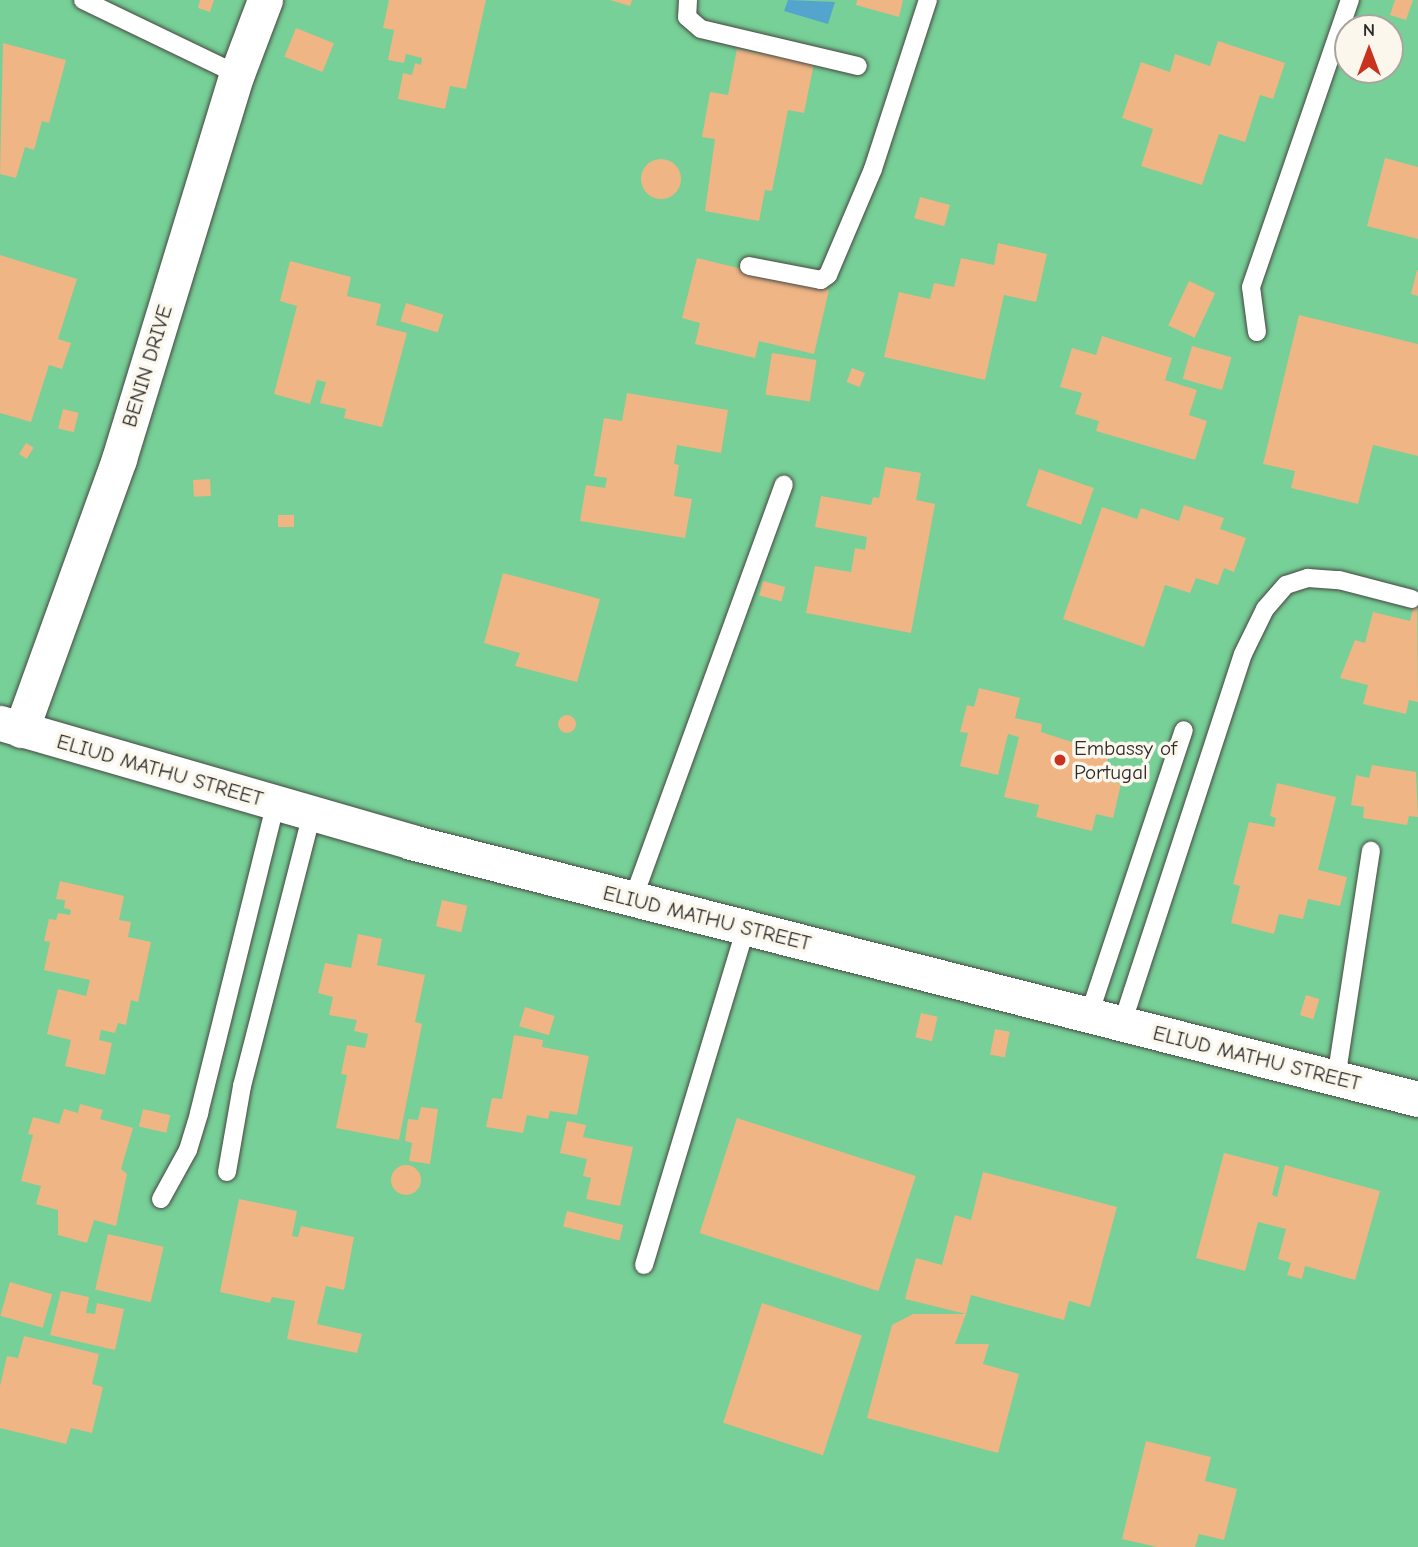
<!DOCTYPE html>
<style>
body{margin:0}
#map{position:relative;width:1418px;height:1547px;overflow:hidden;background:#ece6c7;font-family:"Comic Neue",sans-serif}
div>[style]{position:absolute}
[style*='--x']{left:calc(var(--x)*1px);top:calc(var(--y)*1px);width:calc(var(--w)*1px);rotate:calc(var(--a)*1deg)}
.green>*{inset:0;background:#76d097}
.water>*{inset:0;background:#54a5ce}
.building>*{inset:0;background:#efb585;transform-origin:0 0}
.round{border-radius:50%}
.roads{filter:drop-shadow(0 0 2px #484742) drop-shadow(0 0 2px #484742)}
.lane>*{height:18px;margin:-9px;padding:0 9px;transform-origin:9px;border-radius:9px;background:#fff}
.street>*{height:35px;margin:-17.5px;padding:0 17.5px;transform-origin:17.5px;border-radius:17.5px;background:#fff}
.dots>*{width:19px;height:19px;translate:-50% -50%;box-sizing:border-box;border:4px solid #fbf7ec;border-radius:50%}
span{translate:-50% -50%;white-space:nowrap;text-align:center;line-height:1.15;-webkit-text-stroke:7px #fbf7ec;paint-order:stroke}
.street-label{font-size:21px;color:#2b2b2b}
.poi-label{font-size:21px;color:#2b2b2b}
.left{translate:0 -50%;text-align:left}
.north{position:absolute;left:1334px;top:14px;width:70px;height:70px;box-sizing:border-box;background:#fbf7ec;border:2px solid #a8a59f;border-radius:50%;rotate:0deg;font-size:19px;font-weight:700;line-height:28px;text-align:center;color:#2b2b2b}
.north::after{content:'';display:block;margin:auto;width:24px;height:32px;background:#c8321e;clip-path:polygon(50% 0,100% 100%,50% 72%,0 100%)}
</style>
<div id="map">
<div class="green">
<i style="clip-path:polygon(evenodd,0 0,1418px 0,1418px 1547px,0 1547px,0 0,1348px 28px,1390px 28px,1390px 70px,1348px 70px,1348px 28px)"></i>
</div>
<div class="water">
<i style="clip-path:polygon(788px 0,835px 2px,828px 24px,784px 11px)"></i>
</div>
<div class="building">
<i style="clip-path:polygon(200px 0,214px 0,210px 12px,198px 8px)"></i>
<i style="clip-path:polygon(389px 0,486px 0,466px 89px,450px 86px,445px 109px,398px 99px,403px 73px,412px 75px,415px 63px,421px 65px,422px 58px,406px 54px,404px 63px,388px 60px,394px 30px,383px 28px)"></i>
<i style="clip-path:polygon(610px 0,632px 0,630px 6px)"></i>
<i style="clip-path:polygon(857px 0,903px 0,899px 17px,856px 5px)"></i>
<i style="clip-path:polygon(1395px 0,1413px 0,1406px 20px,1390px 15px)"></i>
<i style="left:296px;top:28px;width:41px;height:31px;rotate:22deg"></i>
<i style="clip-path:polygon(1218px 41px,1285px 63px,1273px 99px,1260px 95px,1245px 142px,1219px 134px,1202px 185px,1141px 166px,1153px 129px,1122px 118px,1141px 62px,1170px 72px,1175px 54px,1210px 66px)"></i>
<i style="clip-path:polygon(3px 43px,66px 60px,49px 123px,42px 121px,34px 150px,25px 147px,16px 178px,0 174px)"></i>
<i style="clip-path:polygon(737px 49px,814px 63px,804px 113px,788px 110px,772px 191px,765px 190px,759px 221px,705px 211px,715px 139px,702px 137px,710px 92px,728px 95px)"></i>
<i style="clip-path:polygon(1385px 158px,1418px 167px,1418px 239px,1367px 226px)"></i>
<i class="round" style="left:641px;top:159px;width:40px;height:40px"></i>
<i style="left:920px;top:197px;width:31px;height:22px;rotate:15deg"></i>
<i style="clip-path:polygon(998px 243px,1047px 254px,1036px 302px,1004px 295px,985px 380px,884px 357px,899px 292px,930px 299px,934px 283px,954px 287px,961px 258px,994px 265px)"></i>
<i style="clip-path:polygon(0 255px,77px 279px,58px 339px,71px 343px,62px 369px,49px 365px,31px 422px,0 413px)"></i>
<i style="clip-path:polygon(697px 258px,829px 290px,814px 354px,759px 341px,755px 358px,695px 344px,700px 323px,682px 318px)"></i>
<i style="clip-path:polygon(290px 261px,351px 277px,347px 296px,381px 304px,376px 325px,407px 333px,382px 427px,344px 418px,346px 409px,320px 403px,326px 382px,317px 380px,310px 404px,274px 394px,297px 306px,280px 301px)"></i>
<i style="clip-path:polygon(1417px 270px,1418px 270px,1418px 296px,1411px 294px)"></i>
<i style="left:1189px;top:281px;width:29px;height:49px;rotate:25deg"></i>
<i style="left:406px;top:303px;width:39px;height:19px;rotate:17deg"></i>
<i style="clip-path:polygon(1299px 315px,1418px 344px,1418px 456px,1373px 445px,1358px 504px,1291px 488px,1295px 471px,1263px 464px)"></i>
<i style="clip-path:polygon(1102px 336px,1172px 358px,1165px 380px,1197px 390px,1189px 415px,1207px 421px,1195px 460px,1096px 431px,1099px 421px,1075px 414px,1082px 393px,1060px 387px,1072px 348px,1096px 355px)"></i>
<i style="left:1192px;top:346px;width:41px;height:34px;rotate:16deg"></i>
<i style="left:772px;top:353px;width:45px;height:42px;rotate:9deg"></i>
<i style="left:852px;top:368px;width:14px;height:15px;rotate:21deg"></i>
<i style="clip-path:polygon(627px 393px,728px 410px,721px 453px,677px 445px,674px 464px,679px 465px,674px 496px,692px 499px,685px 538px,580px 521px,586px 485px,605px 488px,607px 478px,594px 476px,604px 418px,622px 421px)"></i>
<i style="left:63px;top:409px;width:16px;height:20px;rotate:14deg"></i>
<i style="left:26px;top:443px;width:9px;height:13px;rotate:32deg"></i>
<i style="clip-path:polygon(885px 467px,921px 473px,916px 500px,935px 504px,911px 633px,806px 613px,815px 566px,851px 572px,855px 548px,865px 550px,867px 537px,815px 527px,821px 496px,871px 505px,873px 497px,879px 498px)"></i>
<i style="left:1039px;top:469px;width:58px;height:39px;rotate:19deg"></i>
<i style="left:210px;top:479px;width:17px;height:17px;rotate:87deg"></i>
<i style="clip-path:polygon(1184px 505px,1224px 518px,1220px 529px,1246px 538px,1234px 572px,1224px 568px,1218px 585px,1196px 578px,1190px 593px,1165px 585px,1144px 647px,1063px 619px,1102px 507px,1137px 519px,1141px 508px,1179px 521px)"></i>
<i style="left:278px;top:515px;width:16px;height:12px"></i>
<i style="clip-path:polygon(503px 573px,600px 599px,577px 682px,515px 666px,520px 653px,484px 643px)"></i>
<i style="left:763px;top:581px;width:23px;height:15px;rotate:15deg"></i>
<i style="clip-path:polygon(1417px 593px,1418px 702px,1409px 700px,1406px 714px,1363px 704px,1368px 685px,1340px 678px,1355px 640px,1365px 643px,1373px 612px,1410px 621px)"></i>
<i style="clip-path:polygon(979px 688px,1020px 698px,1015px 718px,1042px 724px,1041px 732px,1109px 754px,1103px 779px,1121px 784px,1113px 818px,1096px 814px,1092px 831px,1036px 817px,1039px 805px,1004px 797px,1019px 737px,1008px 734px,998px 775px,960px 766px,968px 733px,960px 732px,967px 705px,974px 707px)"></i>
<i class="round" style="left:558px;top:715px;width:18px;height:18px"></i>
<i style="clip-path:polygon(1372px 765px,1416px 772px,1418px 817px,1409px 816px,1407px 825px,1363px 818px,1364px 807px,1351px 805px,1356px 775px,1369px 778px)"></i>
<i style="clip-path:polygon(1277px 783px,1336px 797px,1318px 870px,1347px 877px,1340px 906px,1308px 899px,1303px 919px,1279px 914px,1274px 934px,1231px 923px,1240px 886px,1233px 884px,1249px 822px,1274px 827px,1276px 818px,1270px 816px)"></i>
<i style="clip-path:polygon(60px 881px,124px 896px,119px 920px,131px 922px,128px 937px,151px 942px,138px 1002px,131px 1000px,126px 1025px,118px 1023px,115px 1033px,101px 1030px,99px 1040px,112px 1043px,105px 1075px,65px 1066px,71px 1040px,47px 1034px,58px 989px,86px 996px,90px 980px,44px 970px,50px 942px,44px 941px,49px 919px,56px 920px,58px 913px,70px 915px,71px 910px,64px 908px,65px 900px,56px 899px)"></i>
<i style="left:442px;top:900px;width:26px;height:27px;rotate:13deg"></i>
<i style="clip-path:polygon(358px 934px,382px 939px,377px 965px,425px 975px,415px 1022px,422px 1024px,399px 1140px,336px 1128px,347px 1075px,341px 1074px,347px 1045px,365px 1048px,368px 1034px,354px 1031px,357px 1020px,329px 1015px,333px 997px,318px 993px,325px 963px,351px 968px)"></i>
<i style="left:1306px;top:995px;width:14px;height:21px;rotate:17deg"></i>
<i style="left:525px;top:1007px;width:31px;height:20px;rotate:17deg"></i>
<i style="left:921px;top:1013px;width:17px;height:25px;rotate:13deg"></i>
<i style="left:995px;top:1029px;width:15px;height:26px;rotate:11deg"></i>
<i style="clip-path:polygon(514px 1035px,543px 1040px,542px 1047px,589px 1056px,577px 1115px,550px 1111px,548px 1119px,527px 1115px,523px 1133px,486px 1127px,492px 1098px,502px 1099px)"></i>
<i style="clip-path:polygon(80px 1104px,103px 1110px,100px 1119px,133px 1128px,121px 1169px,127px 1174px,116px 1226px,94px 1220px,87px 1243px,58px 1235px,58px 1210px,36px 1204px,41px 1186px,21px 1181px,33px 1135px,28px 1134px,33px 1117px,59px 1124px,64px 1109px,78px 1113px)"></i>
<i style="clip-path:polygon(421px 1107px,438px 1109px,430px 1164px,409px 1161px,412px 1143px,405px 1141px,408px 1119px,418px 1120px)"></i>
<i style="left:143px;top:1109px;width:28px;height:18px;rotate:13deg"></i>
<i style="left:737px;top:1118px;width:188px;height:121px;rotate:18deg"></i>
<i style="clip-path:polygon(567px 1121px,586px 1125px,583px 1137px,633px 1147px,620px 1206px,586px 1199px,591px 1178px,583px 1176px,587px 1159px,560px 1153px)"></i>
<i style="clip-path:polygon(1224px 1153px,1279px 1167px,1272px 1195px,1277px 1197px,1285px 1165px,1380px 1191px,1355px 1280px,1305px 1266px,1302px 1279px,1287px 1275px,1291px 1263px,1278px 1259px,1286px 1229px,1258px 1222px,1245px 1271px,1196px 1258px)"></i>
<i class="round" style="left:391px;top:1165px;width:30px;height:30px"></i>
<i style="clip-path:polygon(983px 1172px,1117px 1207px,1090px 1307px,1069px 1301px,1064px 1320px,971px 1295px,966px 1314px,905px 1299px,916px 1258px,942px 1265px,955px 1215px,971px 1220px)"></i>
<i style="clip-path:polygon(239px 1199px,297px 1211px,292px 1236px,298px 1237px,301px 1226px,354px 1237px,344px 1290px,326px 1286px,317px 1324px,362px 1334px,357px 1353px,287px 1339px,295px 1301px,272px 1297px,270px 1303px,220px 1292px)"></i>
<i style="left:567px;top:1211px;width:58px;height:16px;rotate:14deg"></i>
<i style="left:108px;top:1234px;width:57px;height:57px;rotate:13deg"></i>
<i style="left:10px;top:1282px;width:44px;height:35px;rotate:16deg"></i>
<i style="clip-path:polygon(61px 1291px,89px 1297px,86px 1313px,95px 1314px,97px 1303px,124px 1309px,115px 1350px,50px 1335px)"></i>
<i style="left:762px;top:1303px;width:105px;height:126px;rotate:18deg"></i>
<i style="clip-path:polygon(913px 1314px,966px 1314px,955px 1344px,989px 1344px,983px 1364px,1019px 1374px,998px 1453px,867px 1418px,892px 1325px)"></i>
<i style="clip-path:polygon(24px 1336px,99px 1354px,92px 1384px,103px 1387px,92px 1433px,71px 1428px,66px 1444px,0 1428px,0 1386px,7px 1356px,18px 1358px)"></i>
<i style="clip-path:polygon(1146px 1441px,1211px 1457px,1205px 1481px,1237px 1489px,1224px 1540px,1199px 1534px,1195px 1547px,1157px 1547px,1122px 1539px)"></i>
</div>
<div class="roads">
<div class="lane">
<i style="--x:83;--y:0;--w:171;--a:25.7"></i>
<i style="--x:688;--y:0;--w:17;--a:93"></i>
<i style="--x:687;--y:17;--w:18;--a:41"></i>
<i style="--x:701;--y:29;--w:161;--a:13.3"></i>
<i style="--x:749;--y:266;--w:73;--a:11"></i>
<i style="--x:821;--y:280;--w:9;--a:-36"></i>
<i style="--x:828;--y:275;--w:115;--a:-67"></i>
<i style="--x:873;--y:169;--w:178;--a:-72"></i>
<i style="--x:1257;--y:332;--w:45;--a:-97.6"></i>
<i style="--x:1251;--y:287;--w:304;--a:-71"></i>
<i style="--x:633;--y:899;--w:441;--a:-70"></i>
<i style="--x:1089;--y:1015;--w:300;--a:-71.6"></i>
<i style="--x:1122;--y:1024;--w:389;--a:-71.9"></i>
<i style="--x:1243;--y:654;--w:50;--a:-63.9"></i>
<i style="--x:1265;--y:609;--w:32;--a:-49"></i>
<i style="--x:1286;--y:585;--w:23;--a:-18"></i>
<i style="--x:1308;--y:578;--w:31;--a:4"></i>
<i style="--x:1339;--y:580;--w:75;--a:14.6"></i>
<i style="--x:1336;--y:1079;--w:231;--a:-81.3"></i>
<i style="--x:227;--y:1172;--w:87;--a:-80.1"></i>
<i style="--x:242;--y:1086;--w:281;--a:-75.6"></i>
<i style="--x:161;--y:1199;--w:56;--a:-61.1"></i>
<i style="--x:188;--y:1150;--w:39;--a:-73"></i>
<i style="--x:199;--y:1113;--w:319;--a:-76.1"></i>
<i style="--x:644;--y:1265;--w:352;--a:-73.2"></i>
</div>
<div class="street">
<i style="--x:0;--y:723;--w:428;--a:16.1"></i>
<i style="--x:411;--y:842;--w:1039;--a:14.32"></i>
<i style="--x:21;--y:730;--w:288;--a:-70.1"></i>
<i style="--x:119;--y:459;--w:403;--a:-73"></i>
<i style="--x:237;--y:74;--w:79;--a:-69.3"></i>
</div>
</div>
<div class="dots">
<i style="left:1060px;top:760px;background:#c8321e"></i>
</div>
<div class="street-label">
<span style="left:147px;top:366px;rotate:-73deg">BENIN DRIVE</span>
<span style="left:160px;top:770px;rotate:16deg">ELIUD MATHU STREET</span>
<span style="left:707px;top:918px;rotate:14deg">ELIUD MATHU STREET</span>
<span style="left:1257px;top:1058px;rotate:14deg">ELIUD MATHU STREET</span>
</div>
<div class="poi-label">
<span class="left" style="left:1074px;top:760px">Embassy of<br>Portugal</span>
</div>
<div class="north">N</div>
</div>
